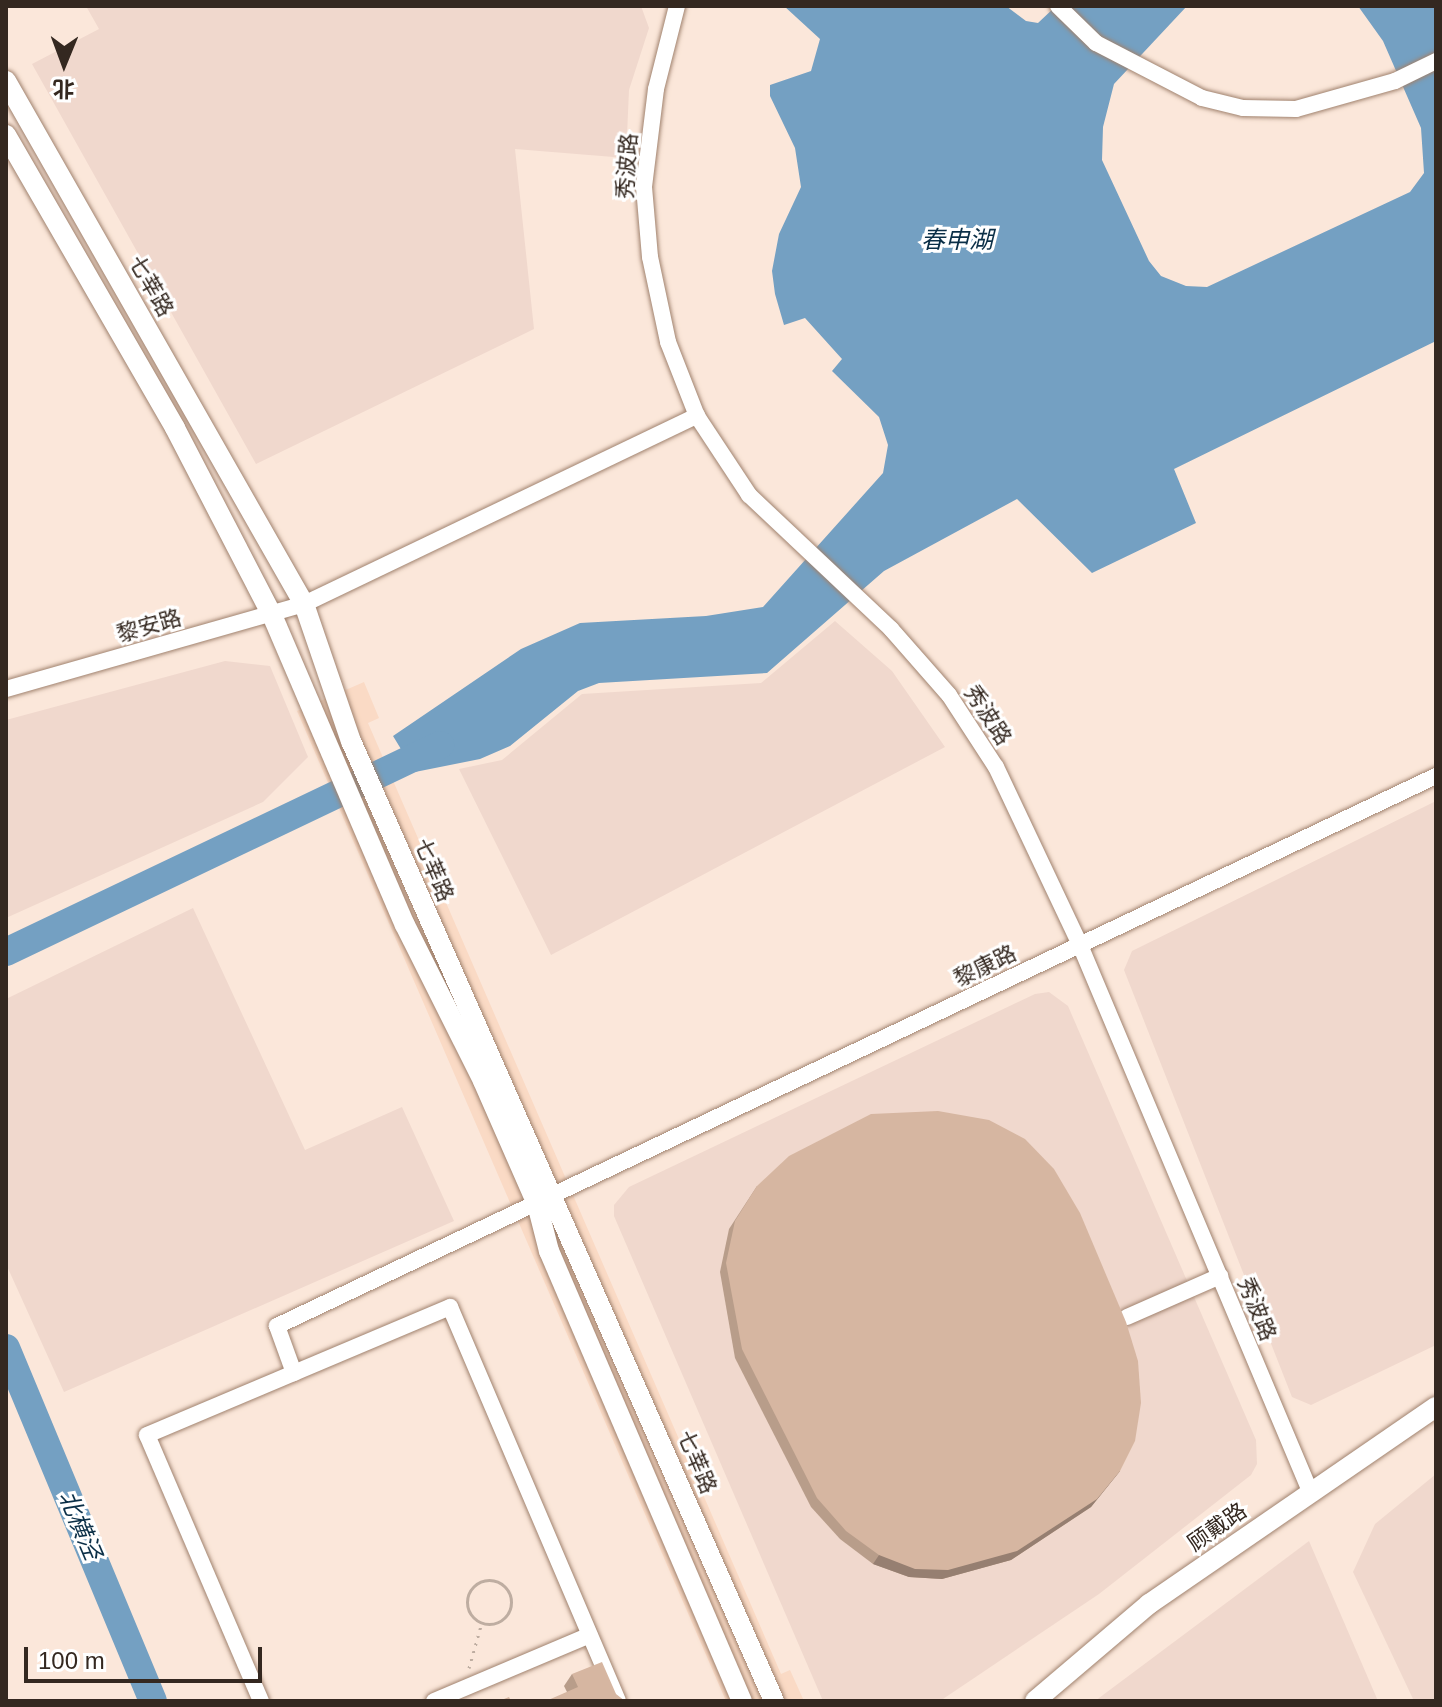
<!DOCTYPE html>
<meta charset="utf-8">
<style>
body{margin:0}
#map{position:relative;width:1442px;height:1707px;overflow:hidden;background:#fbe7da;font-family:Helvetica,"Noto Sans SC",sans-serif}
div>[style]{position:absolute}
[style*='--x']{left:calc(var(--x)*1px);top:calc(var(--y)*1px);width:calc(var(--w)*1px);rotate:calc(var(--a)*1deg)}
.commercial>*{inset:0;background:#f0d8cd}
.built>*{inset:0;background:#fadac5}
.water>*{inset:0;background:#74a0c2}
.river>*{height:28px;margin:-14px;padding:0 14px;transform-origin:14px;border-radius:14px;background:#74a0c2}
.path>*{height:3px;margin-top:-1.5px;transform-origin:0;background:repeating-linear-gradient(90deg,#beada1 0 2px,transparent 0 8px)}
.path>.ring{margin:-1.5px;padding:0;box-sizing:content-box;background:none;border:3px solid #beada1;border-radius:50%}
.roads{filter:drop-shadow(0 0 2px #a0826e) drop-shadow(0 0 2px #a0826e)}
.minor>*{height:16px;margin:-8px;padding:0 8px;transform-origin:8px;border-radius:8px;background:#fff}
.major>*{height:20px;margin:-10px;padding:0 10px;transform-origin:10px;border-radius:10px;background:#fff}
.wall>*{inset:0;background:#b89d8a}
.shaded-wall>*{inset:0;background:#967f71}
.building>*{inset:0;background:#d6b6a1}
span{translate:-50% -50%;white-space:nowrap;text-align:center;line-height:1.15;-webkit-text-stroke:6px #fff;paint-order:stroke}
.street-label{font-size:22px;color:#342820}
.water-label{font-size:24px;color:#0b2f47;font-style:italic}
.frame{position:absolute;inset:0;border:8px solid #342820;pointer-events:none}
.north{position:absolute;left:24px;top:24px;width:80px;height:80px;-webkit-text-stroke:6px #fff;paint-order:stroke;rotate:181deg;font-size:22px;font-weight:700;line-height:32px;text-align:center;color:#342820}
.north::after{content:'';display:block;margin:auto;width:28px;height:36px;background:#342820;clip-path:polygon(50% 0,100% 100%,50% 72%,0 100%)}
.scale{position:absolute;left:24px;top:1647px;width:238px;height:36px;box-sizing:border-box;border:4px solid #342820;border-top:0;padding-left:10px;font-size:24px;line-height:28px;white-space:nowrap;color:#342820;-webkit-text-stroke:6px #fff;paint-order:stroke}
</style>
<div id="map">
<div class="commercial">
<i style="clip-path:polygon(86px 6px,641px 6px,649px 28px,629px 90px,626px 158px,515px 149px,534px 329px,256px 464px,32px 64px,99px 29px)"></i>
<i style="clip-path:polygon(835px 621px,892px 671px,945px 747px,551px 955px,459px 769px,502px 760px,582px 694px,761px 683px)"></i>
<i style="clip-path:polygon(225px 661px,270px 666px,308px 757px,263px 802px,6px 918px,6px 720px)"></i>
<i style="clip-path:polygon(1436px 801px,1436px 1345px,1311px 1405px,1292px 1397px,1124px 970px,1132px 951px)"></i>
<i style="clip-path:polygon(193px 908px,305px 1150px,402px 1107px,454px 1221px,64px 1392px,6px 1264px,6px 999px)"></i>
<i style="clip-path:polygon(1049px 992px,1068px 1006px,1256px 1440px,1257px 1464px,1251px 1475px,1099px 1594px,940px 1701px,823px 1701px,614px 1216px,614px 1205px,629px 1187px,1035px 994px)"></i>
<i style="clip-path:polygon(1436px 1474px,1436px 1701px,1414px 1701px,1353px 1572px,1375px 1524px)"></i>
<i style="clip-path:polygon(1309px 1541px,1378px 1701px,1095px 1701px,1103px 1695px)"></i>
</div>
<div class="built">
<i style="clip-path:polygon(364px 682px,379px 718px,368px 723px,781px 1674px,790px 1670px,804px 1701px,726px 1701px,297px 711px)"></i>
</div>
<div class="water">
<i style="clip-path:polygon(784px 6px,1006px 6px,1026px 21px,1038px 23px,1056px 6px,1187px 6px,1114px 84px,1103px 127px,1102px 160px,1149px 261px,1161px 276px,1186px 286px,1207px 287px,1410px 192px,1424px 173px,1421px 128px,1383px 41px,1358px 6px,1436px 6px,1436px 341px,1174px 469px,1196px 523px,1092px 573px,1017px 499px,884px 571px,767px 673px,599px 683px,578px 691px,510px 746px,480px 759px,415px 772px,393px 736px,521px 649px,580px 623px,706px 616px,763px 607px,883px 473px,888px 445px,879px 417px,832px 371px,842px 359px,805px 318px,784px 325px,775px 294px,772px 271px,779px 234px,801px 187px,795px 148px,770px 96px,770px 85px,811px 71px,820px 39px)"></i>
</div>
<div class="river">
<i style="--x:6;--y:952;--w:481;--a:-25.5"></i>
<i style="--x:6;--y:1348;--w:382;--a:67.4"></i>
</div>
<div class="path">
<i class="ring" style="left:467px;top:1580px;width:41px;height:41px"></i>
<i style="--x:469;--y:1668;--w:48;--a:-74.2"></i>
</div>
<div class="roads">
<div class="minor">
<i style="--x:677;--y:6;--w:86;--a:104.2"></i>
<i style="--x:656;--y:89;--w:99;--a:97"></i>
<i style="--x:644;--y:187;--w:70;--a:85.1"></i>
<i style="--x:650;--y:257;--w:87;--a:78"></i>
<i style="--x:668;--y:342;--w:79;--a:68.6"></i>
<i style="--x:697;--y:416;--w:95;--a:56.6"></i>
<i style="--x:749;--y:495;--w:195;--a:43.3"></i>
<i style="--x:891;--y:629;--w:88;--a:48.7"></i>
<i style="--x:949;--y:695;--w:86;--a:56.9"></i>
<i style="--x:996;--y:767;--w:197;--a:64.7"></i>
<i style="--x:1080;--y:945;--w:592;--a:67.16"></i>
<i style="--x:1058;--y:6;--w:53;--a:44.2"></i>
<i style="--x:1096;--y:43;--w:119;--a:27.4"></i>
<i style="--x:1202;--y:98;--w:42;--a:13.7"></i>
<i style="--x:1243;--y:108;--w:53;--a:1.1"></i>
<i style="--x:1296;--y:109;--w:103;--a:-15.8"></i>
<i style="--x:1395;--y:81;--w:46;--a:-26"></i>
<i style="--x:6;--y:689;--w:310;--a:-15.9"></i>
<i style="--x:304;--y:604;--w:436;--a:-25.6"></i>
<i style="--x:1127;--y:1317;--w:102;--a:-23.8"></i>
<i style="--x:294;--y:1373;--w:50;--a:-109.9"></i>
<i style="--x:277;--y:1326;--w:1283;--a:-25.39"></i>
<i style="--x:261;--y:1701;--w:289;--a:-113.2"></i>
<i style="--x:147;--y:1435;--w:329;--a:-22.9"></i>
<i style="--x:450;--y:1307;--w:428;--a:66.9"></i>
<i style="--x:434;--y:1701;--w:169;--a:-22.9"></i>
</div>
<div class="major">
<i style="--x:6;--y:81;--w:602;--a:60.33"></i>
<i style="--x:304;--y:604;--w:145;--a:71.1"></i>
<i style="--x:351;--y:741;--w:1049;--a:66.22"></i>
<i style="--x:6;--y:135;--w:338;--a:60"></i>
<i style="--x:175;--y:428;--w:211;--a:62.6"></i>
<i style="--x:272;--y:615;--w:337;--a:66.8"></i>
<i style="--x:405;--y:925;--w:174;--a:63.4"></i>
<i style="--x:483;--y:1081;--w:134;--a:66.3"></i>
<i style="--x:537;--y:1204;--w:49;--a:75.7"></i>
<i style="--x:549;--y:1251;--w:490;--a:66.8"></i>
<i style="--x:1035;--y:1701;--w:150;--a:-40.4"></i>
<i style="--x:1149;--y:1604;--w:348;--a:-34.5"></i>
</div>
</div>
<div class="wall">
<i style="clip-path:polygon(757px 1186px,1120px 1471px,1091px 1507px,1011px 1560px,942px 1579px,909px 1577px,873px 1564px,840px 1539px,811px 1507px,735px 1358px,720px 1272px,729px 1229px)"></i>
<i style="clip-path:polygon(572px 1674px,616px 1694px,567px 1692px,564px 1686px)"></i>
</div>
<div class="shaded-wall">
<i style="clip-path:polygon(1120px 1471px,1091px 1507px,1011px 1560px,942px 1579px,909px 1577px,873px 1564px,879px 1555px)"></i>
</div>
<div class="building">
<i style="clip-path:polygon(938px 1111px,989px 1120px,1025px 1139px,1054px 1169px,1080px 1213px,1126px 1322px,1138px 1361px,1141px 1403px,1135px 1441px,1120px 1471px,1097px 1499px,1017px 1551px,948px 1570px,915px 1569px,879px 1555px,846px 1531px,817px 1498px,742px 1349px,726px 1263px,735px 1221px,757px 1186px,789px 1156px,871px 1114px)"></i>
<i style="clip-path:polygon(602px 1662px,616px 1694px,625px 1701px,546px 1701px,578px 1687px,572px 1674px)"></i>
<i style="clip-path:polygon(509px 1697px,511px 1701px,499px 1701px)"></i>
</div>
<div class="street-label">
<span style="left:627px;top:166px;rotate:-86deg">秀波路</span>
<span style="left:151px;top:286px;rotate:60deg">七莘路</span>
<span style="left:149px;top:626px;rotate:-16deg">黎安路</span>
<span style="left:988px;top:715px;rotate:57deg">秀波路</span>
<span style="left:434px;top:870px;rotate:67deg">七莘路</span>
<span style="left:985px;top:966px;rotate:-26deg">黎康路</span>
<span style="left:1257px;top:1309px;rotate:68deg">秀波路</span>
<span style="left:697px;top:1462px;rotate:67deg">七莘路</span>
<span style="left:1217px;top:1527px;rotate:-35deg">顾戴路</span>
</div>
<div class="water-label">
<span style="left:957px;top:240px">春申湖</span>
<span style="left:80px;top:1525px;rotate:67deg">北横泾</span>
</div>
<div class="frame"></div>
<div class="north">北</div>
<div class="scale">100 m</div>
</div>
